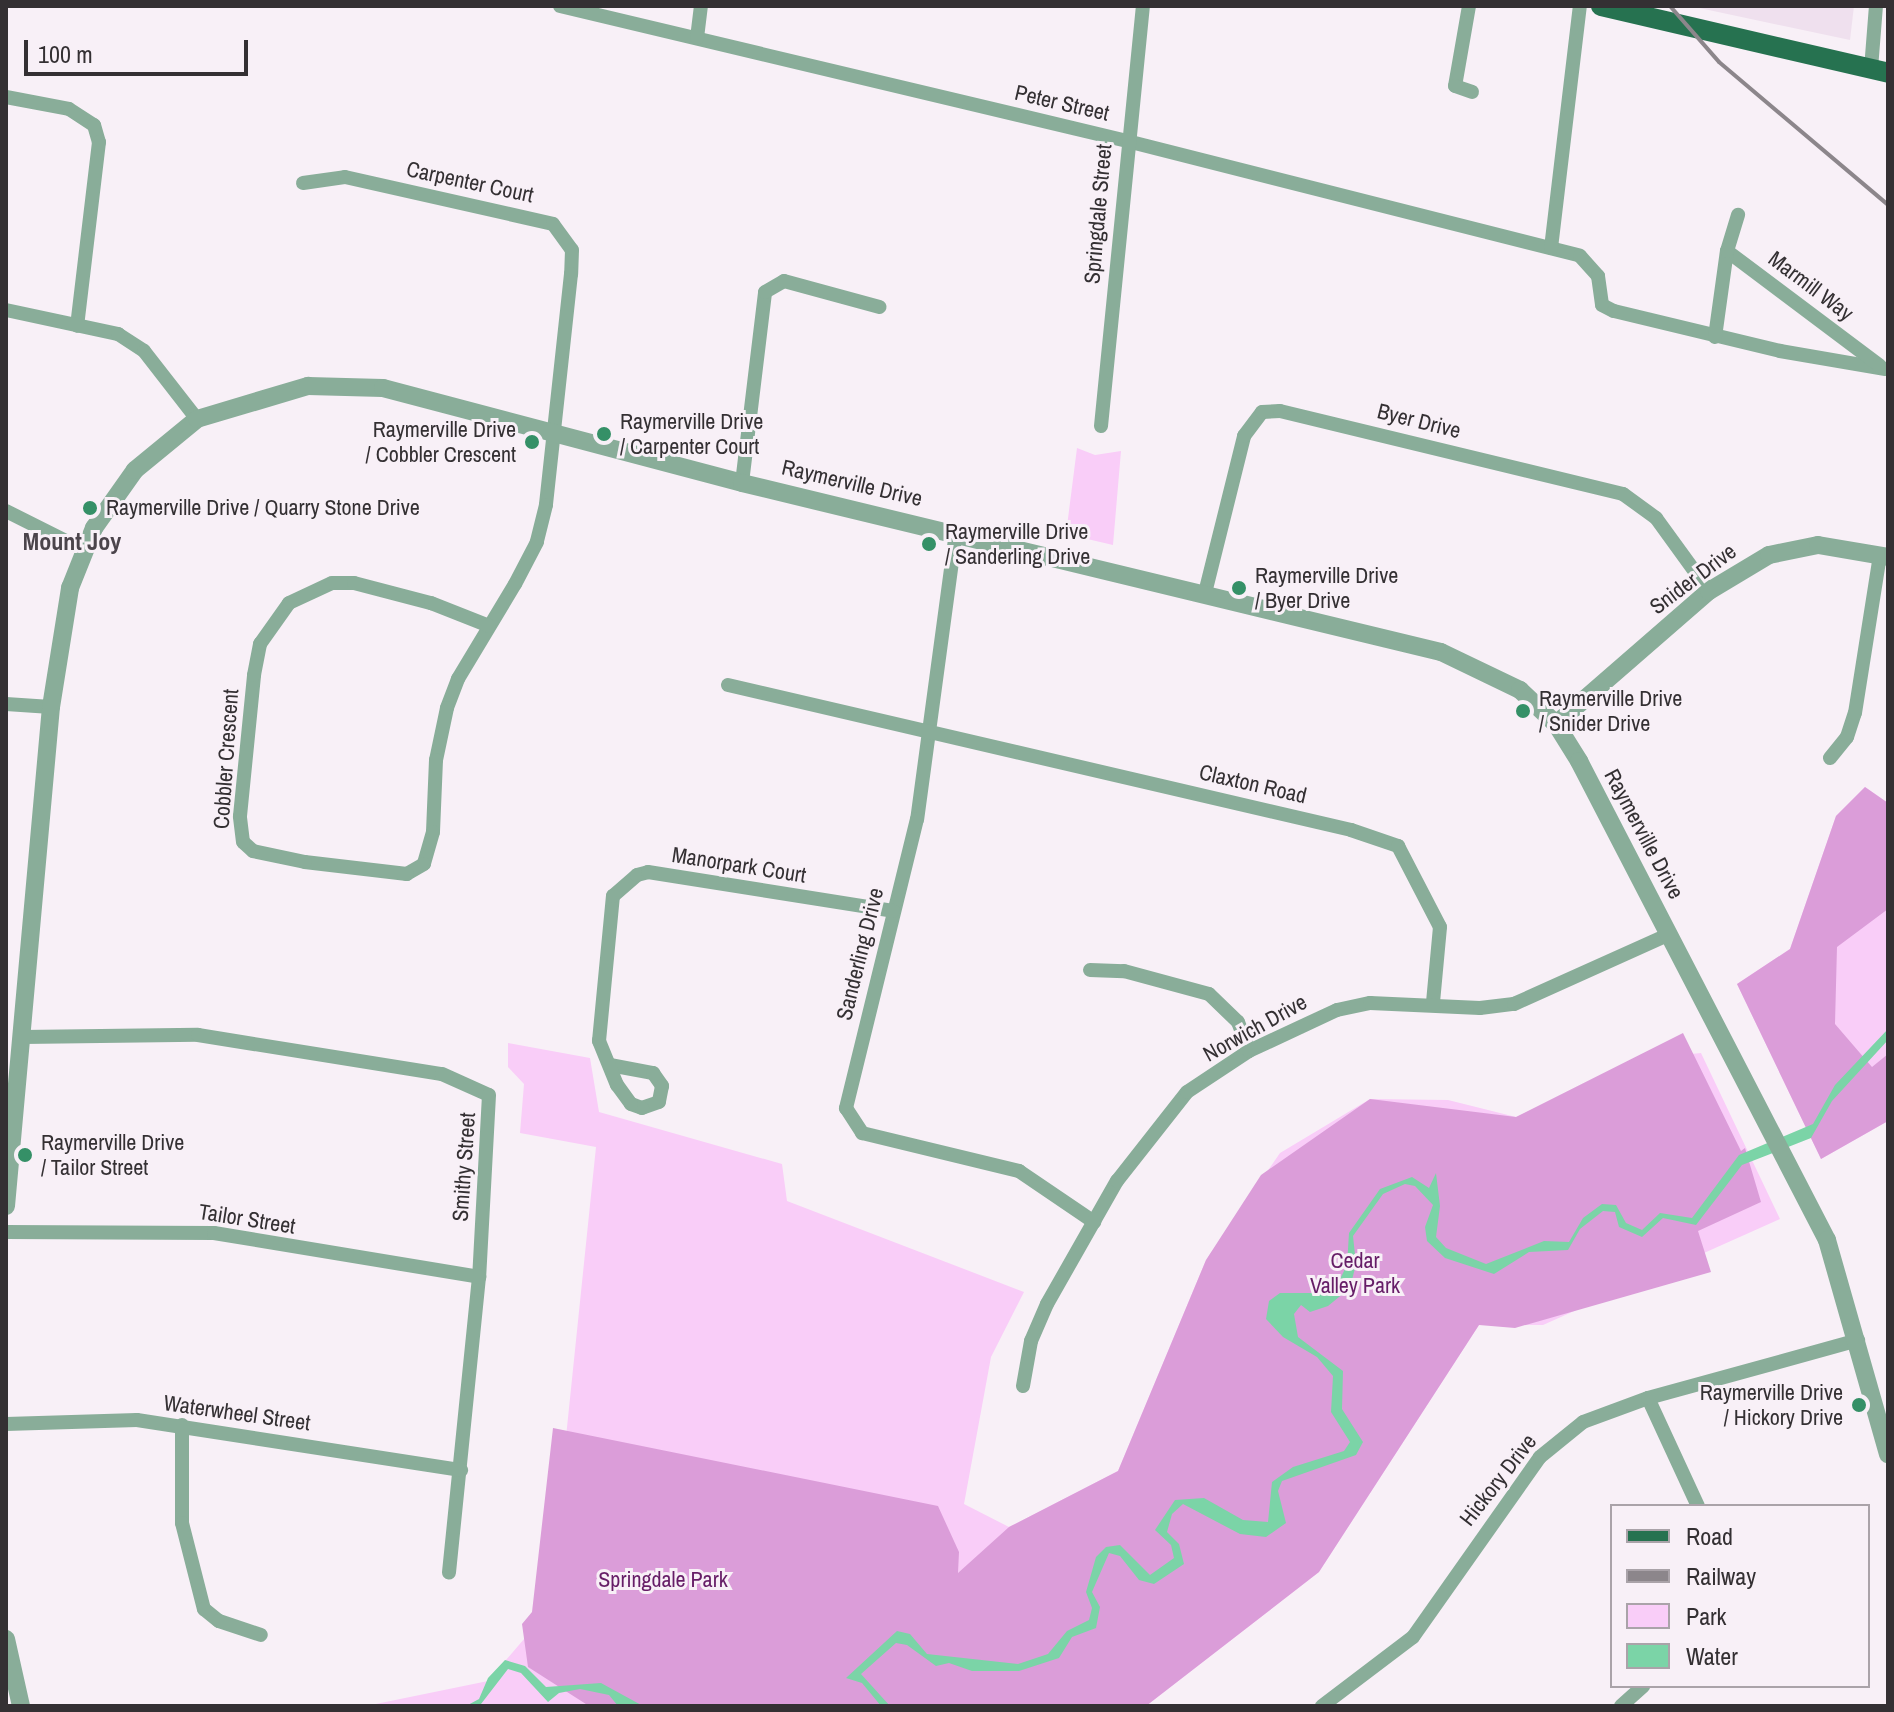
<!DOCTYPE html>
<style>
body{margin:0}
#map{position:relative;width:1894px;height:1712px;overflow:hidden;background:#f8f0f7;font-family:"Archivo Narrow",sans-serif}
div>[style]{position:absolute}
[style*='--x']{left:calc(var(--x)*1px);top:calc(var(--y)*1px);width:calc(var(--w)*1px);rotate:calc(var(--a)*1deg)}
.built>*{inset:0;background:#efe0ee}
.green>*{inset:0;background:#f9cdf8}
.forest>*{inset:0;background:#db9dd9}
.water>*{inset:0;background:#7bd4a7}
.minor>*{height:14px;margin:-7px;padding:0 7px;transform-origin:7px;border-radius:7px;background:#89ad99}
.tertiary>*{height:18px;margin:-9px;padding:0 9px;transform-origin:9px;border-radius:9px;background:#89ad99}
.primary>*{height:20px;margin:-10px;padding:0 10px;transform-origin:10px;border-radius:10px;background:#267250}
.rail>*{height:4px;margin:-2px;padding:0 2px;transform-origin:2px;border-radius:2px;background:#8c868b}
.dots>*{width:22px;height:22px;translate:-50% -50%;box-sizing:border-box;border:4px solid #f8f0f7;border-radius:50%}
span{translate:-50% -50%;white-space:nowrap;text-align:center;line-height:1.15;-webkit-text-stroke:6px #f8f0f7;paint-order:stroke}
.street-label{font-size:22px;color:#343033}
.poi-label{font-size:22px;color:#343033}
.left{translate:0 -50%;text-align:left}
.right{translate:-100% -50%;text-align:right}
.park-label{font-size:22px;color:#661d67}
.neighbourhood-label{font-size:24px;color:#4b444b;font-weight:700}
.frame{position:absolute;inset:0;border:8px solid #343033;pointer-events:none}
.legend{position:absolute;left:1610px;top:1504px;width:260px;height:184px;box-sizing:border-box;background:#f8f0f7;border:2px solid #aaa3a9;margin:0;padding:10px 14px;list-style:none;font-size:24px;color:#343033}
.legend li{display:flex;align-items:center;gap:16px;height:40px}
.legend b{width:40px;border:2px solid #aaa3a9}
.scale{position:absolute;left:24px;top:40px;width:224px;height:36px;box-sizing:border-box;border:4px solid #343033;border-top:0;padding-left:10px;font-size:24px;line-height:28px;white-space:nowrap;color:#343033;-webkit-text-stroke:6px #f8f0f7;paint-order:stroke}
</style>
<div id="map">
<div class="built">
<i style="clip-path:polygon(1690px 6px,1854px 6px,1850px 40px)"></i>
</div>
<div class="green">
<i style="clip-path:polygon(1077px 448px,1095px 455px,1121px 451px,1113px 545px,1066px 534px)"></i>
<i style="clip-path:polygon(1865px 787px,1888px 803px,1888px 1121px,1821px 1159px,1737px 984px,1790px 949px,1836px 816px)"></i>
<i style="clip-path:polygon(508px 1043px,590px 1058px,599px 1112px,782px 1164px,787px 1201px,1024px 1292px,991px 1357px,964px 1504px,1009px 1527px,1118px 1471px,1206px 1260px,1280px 1153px,1370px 1099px,1448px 1100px,1516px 1117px,1639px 1059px,1701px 1053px,1780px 1219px,1543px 1325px,1479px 1325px,1319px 1572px,1146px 1706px,366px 1706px,488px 1681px,548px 1611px,596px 1147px,520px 1133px,524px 1084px,508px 1067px)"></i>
</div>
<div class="forest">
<i style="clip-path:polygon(1865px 787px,1888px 803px,1888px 909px,1837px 947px,1835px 1024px,1872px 1067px,1888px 1054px,1888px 1121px,1821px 1159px,1737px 984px,1790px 949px,1836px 816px)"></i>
<i style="clip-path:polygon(1683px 1033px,1741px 1151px,1745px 1148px,1761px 1202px,1698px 1231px,1711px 1272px,1515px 1328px,1479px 1325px,1319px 1572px,1146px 1706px,589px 1706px,528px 1667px,522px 1624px,532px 1612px,553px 1428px,938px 1506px,959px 1552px,958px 1573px,1009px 1527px,1118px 1471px,1206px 1260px,1261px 1175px,1370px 1099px,1516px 1117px)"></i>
</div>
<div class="water">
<i style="clip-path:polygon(1888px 1029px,1888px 1040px,1832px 1101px,1811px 1138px,1742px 1165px,1696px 1225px,1663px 1218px,1642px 1237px,1619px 1227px,1615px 1212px,1603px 1211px,1580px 1229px,1568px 1250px,1529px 1252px,1494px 1274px,1445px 1258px,1427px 1241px,1425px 1227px,1433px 1205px,1415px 1186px,1405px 1184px,1383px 1194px,1353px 1236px,1356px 1264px,1350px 1288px,1328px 1306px,1310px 1312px,1301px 1305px,1294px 1314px,1298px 1337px,1343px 1371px,1342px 1409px,1363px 1442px,1356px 1455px,1282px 1481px,1278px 1491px,1286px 1523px,1266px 1537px,1240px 1534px,1183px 1504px,1172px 1514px,1167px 1532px,1179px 1544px,1184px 1564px,1154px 1584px,1139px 1580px,1120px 1556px,1109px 1553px,1092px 1592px,1100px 1607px,1096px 1628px,1072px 1637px,1059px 1658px,1019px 1671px,972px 1671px,949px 1663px,936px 1666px,907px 1645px,896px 1643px,861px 1674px,890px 1706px,881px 1706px,862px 1683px,846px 1678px,897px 1631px,910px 1634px,927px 1654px,1018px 1664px,1048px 1654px,1067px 1631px,1089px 1620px,1092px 1608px,1086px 1592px,1096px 1557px,1106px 1547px,1120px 1545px,1150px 1575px,1174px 1558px,1171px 1545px,1155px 1530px,1175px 1500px,1204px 1498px,1243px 1520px,1268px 1522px,1272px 1482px,1293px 1467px,1344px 1451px,1350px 1442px,1331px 1412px,1333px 1376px,1317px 1357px,1283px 1337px,1266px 1319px,1269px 1301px,1280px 1293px,1318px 1293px,1336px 1287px,1347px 1265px,1349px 1233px,1380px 1189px,1412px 1177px,1429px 1188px,1436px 1173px,1440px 1206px,1436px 1237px,1446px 1248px,1486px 1264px,1544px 1241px,1569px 1242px,1583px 1218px,1602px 1204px,1616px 1205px,1626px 1223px,1642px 1230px,1660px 1213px,1692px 1218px,1739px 1155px,1813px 1124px,1835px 1085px)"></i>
<i style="clip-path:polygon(505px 1660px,525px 1666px,546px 1687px,601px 1683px,643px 1706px,618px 1706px,609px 1695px,580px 1689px,559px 1693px,548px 1702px,521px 1673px,508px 1669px,481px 1704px,466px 1706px,479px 1699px,488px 1678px)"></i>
</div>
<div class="minor">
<i style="--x:560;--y:6;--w:583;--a:13.39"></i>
<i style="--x:1127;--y:141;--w:467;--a:14.2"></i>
<i style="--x:1580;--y:256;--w:27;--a:48"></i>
<i style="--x:1598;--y:276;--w:29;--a:82"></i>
<i style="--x:1602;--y:305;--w:13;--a:27"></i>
<i style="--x:1614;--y:311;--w:171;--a:13.5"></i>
<i style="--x:1780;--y:351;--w:107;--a:9.7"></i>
<i style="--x:1469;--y:6;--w:81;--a:99.9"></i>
<i style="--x:1455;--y:86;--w:18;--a:19"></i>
<i style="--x:697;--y:38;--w:32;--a:-83"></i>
<i style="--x:1871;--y:69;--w:63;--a:-85.5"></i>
<i style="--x:6;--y:97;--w:64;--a:10.8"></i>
<i style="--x:69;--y:109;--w:30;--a:33"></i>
<i style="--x:94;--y:125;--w:18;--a:74"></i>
<i style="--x:99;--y:142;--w:185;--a:96.8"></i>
<i style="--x:303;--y:183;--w:42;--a:-8.1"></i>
<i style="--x:345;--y:177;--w:213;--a:12.7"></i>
<i style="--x:553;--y:224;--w:32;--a:54"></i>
<i style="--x:572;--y:250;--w:24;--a:92"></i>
<i style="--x:571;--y:274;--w:232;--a:96.2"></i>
<i style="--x:546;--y:505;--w:38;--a:104"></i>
<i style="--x:537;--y:542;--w:47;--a:117.6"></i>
<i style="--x:515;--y:584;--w:111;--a:121"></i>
<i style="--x:458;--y:679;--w:31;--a:111"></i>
<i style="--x:447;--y:708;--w:53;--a:101.9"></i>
<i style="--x:436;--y:760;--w:72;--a:92.4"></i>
<i style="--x:433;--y:832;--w:33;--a:106"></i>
<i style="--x:424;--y:864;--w:20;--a:150"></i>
<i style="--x:407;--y:874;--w:103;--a:-173.3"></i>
<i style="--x:305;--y:862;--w:53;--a:-168.1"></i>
<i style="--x:253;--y:851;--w:13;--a:-138"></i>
<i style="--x:243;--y:842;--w:26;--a:-97"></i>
<i style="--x:240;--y:816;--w:142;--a:-84.3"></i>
<i style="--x:254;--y:675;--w:32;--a:-79"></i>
<i style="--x:260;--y:644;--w:50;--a:-54.7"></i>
<i style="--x:289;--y:603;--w:47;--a:-24.9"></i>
<i style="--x:332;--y:583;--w:22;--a:0"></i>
<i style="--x:354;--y:583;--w:80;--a:14.6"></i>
<i style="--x:431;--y:603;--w:62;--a:21.6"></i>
<i style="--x:1551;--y:248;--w:244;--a:-83.2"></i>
<i style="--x:1727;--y:251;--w:191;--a:36.9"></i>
<i style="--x:6;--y:310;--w:115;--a:12.1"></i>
<i style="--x:118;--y:334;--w:31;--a:33"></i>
<i style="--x:144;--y:351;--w:86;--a:52.1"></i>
<i style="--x:1715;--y:337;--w:87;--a:-82.1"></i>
<i style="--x:1727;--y:251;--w:38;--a:-73"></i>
<i style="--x:1101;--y:426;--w:422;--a:-84.3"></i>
<i style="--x:742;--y:483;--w:192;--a:-83.1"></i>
<i style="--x:765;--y:292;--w:22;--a:-30"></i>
<i style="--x:784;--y:281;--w:99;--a:15.2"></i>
<i style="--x:6;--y:511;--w:87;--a:26.6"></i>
<i style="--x:956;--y:532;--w:290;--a:97.7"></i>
<i style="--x:917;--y:819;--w:298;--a:103.8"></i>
<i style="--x:846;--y:1108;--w:30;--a:57"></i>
<i style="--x:862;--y:1133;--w:162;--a:13.6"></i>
<i style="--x:1019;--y:1171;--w:91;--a:34.2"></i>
<i style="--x:1205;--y:593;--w:162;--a:-76"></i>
<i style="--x:1244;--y:436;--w:30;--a:-53"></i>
<i style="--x:1262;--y:412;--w:18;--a:-3"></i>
<i style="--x:1280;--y:411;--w:353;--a:13.6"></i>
<i style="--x:1623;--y:494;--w:41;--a:36"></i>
<i style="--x:1656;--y:518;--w:90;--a:54"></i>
<i style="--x:728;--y:685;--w:640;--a:13.1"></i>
<i style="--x:1351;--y:830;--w:50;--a:18.8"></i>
<i style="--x:1398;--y:846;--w:91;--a:62.6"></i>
<i style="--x:1440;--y:927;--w:75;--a:95.3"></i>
<i style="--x:6;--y:704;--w:45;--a:3.8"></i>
<i style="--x:1830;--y:758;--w:27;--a:-51"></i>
<i style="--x:1847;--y:737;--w:25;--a:-72"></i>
<i style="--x:1855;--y:713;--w:160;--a:-81"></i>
<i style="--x:1090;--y:970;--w:34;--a:2"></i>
<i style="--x:1124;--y:971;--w:88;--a:15.1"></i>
<i style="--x:1209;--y:994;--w:40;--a:44"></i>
<i style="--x:1238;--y:1022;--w:31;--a:69"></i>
<i style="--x:23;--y:1037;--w:175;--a:-0.7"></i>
<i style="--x:198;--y:1035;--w:247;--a:9.1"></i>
<i style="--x:442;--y:1074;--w:51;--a:24.1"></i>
<i style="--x:489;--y:1095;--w:182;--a:93.1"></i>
<i style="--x:479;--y:1277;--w:297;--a:95.8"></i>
<i style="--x:610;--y:1065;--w:44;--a:10.5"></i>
<i style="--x:653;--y:1073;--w:16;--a:55"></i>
<i style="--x:662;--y:1086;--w:16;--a:101"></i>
<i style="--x:659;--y:1102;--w:18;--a:161"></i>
<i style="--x:642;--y:1108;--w:12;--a:-160"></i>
<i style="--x:631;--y:1104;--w:24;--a:-126"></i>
<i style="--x:617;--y:1085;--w:48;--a:-112.2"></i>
<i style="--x:599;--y:1041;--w:146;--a:-84.5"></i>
<i style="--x:613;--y:896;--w:32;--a:-41"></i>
<i style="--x:637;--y:875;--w:11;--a:-15"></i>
<i style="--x:648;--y:872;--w:248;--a:9"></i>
<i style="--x:6;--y:1232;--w:208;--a:0.3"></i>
<i style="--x:214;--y:1233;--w:269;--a:9.4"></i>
<i style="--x:1023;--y:1386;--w:46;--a:-79.9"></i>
<i style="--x:1031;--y:1341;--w:40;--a:-66.6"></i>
<i style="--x:1047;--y:1304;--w:142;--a:-60.4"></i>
<i style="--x:1117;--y:1181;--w:113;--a:-51.8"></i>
<i style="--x:1187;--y:1092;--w:74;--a:-33.5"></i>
<i style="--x:1249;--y:1051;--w:97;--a:-25"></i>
<i style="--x:1337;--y:1010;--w:34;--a:-12"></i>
<i style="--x:1370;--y:1003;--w:110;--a:2.6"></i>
<i style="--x:1480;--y:1008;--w:34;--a:-7"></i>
<i style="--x:1514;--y:1004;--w:171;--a:-24.2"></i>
<i style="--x:1648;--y:1398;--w:119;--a:65.2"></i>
<i style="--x:6;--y:1424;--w:131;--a:-1.7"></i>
<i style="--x:137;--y:1420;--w:328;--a:8.8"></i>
<i style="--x:182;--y:1425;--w:98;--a:90"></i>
<i style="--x:182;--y:1523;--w:89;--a:75.7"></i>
<i style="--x:204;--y:1609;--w:19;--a:39"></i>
<i style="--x:219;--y:1621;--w:44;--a:18.4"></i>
<i style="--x:1322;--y:1706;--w:114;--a:-37.2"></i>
<i style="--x:1413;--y:1637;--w:220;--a:-54.8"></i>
<i style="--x:1540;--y:1457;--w:55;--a:-39.1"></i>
<i style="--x:1583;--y:1422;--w:69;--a:-20.3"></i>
<i style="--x:1648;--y:1398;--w:218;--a:-15.4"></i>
<i style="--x:1621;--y:1706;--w:30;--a:-42"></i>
</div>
<div class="tertiary">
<i style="--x:1556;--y:724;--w:203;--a:-41"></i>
<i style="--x:1709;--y:591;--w:70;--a:-31"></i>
<i style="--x:1769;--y:555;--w:50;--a:-11.5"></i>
<i style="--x:1818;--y:545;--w:71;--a:9.7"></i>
<i style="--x:6;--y:1206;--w:501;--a:-84.85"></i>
<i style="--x:51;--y:707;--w:121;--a:-80.9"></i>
<i style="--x:70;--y:588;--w:65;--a:-68.2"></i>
<i style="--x:94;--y:528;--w:71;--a:-54.7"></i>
<i style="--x:135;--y:470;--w:80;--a:-39.4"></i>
<i style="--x:197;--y:419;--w:116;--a:-16.6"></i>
<i style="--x:308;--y:386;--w:75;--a:1.5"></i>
<i style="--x:383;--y:388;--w:371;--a:14.8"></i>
<i style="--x:742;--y:483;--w:719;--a:13.59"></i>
<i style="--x:1441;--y:652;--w:88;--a:25.7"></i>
<i style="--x:1520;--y:690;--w:50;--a:43.4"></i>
<i style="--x:1556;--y:724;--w:44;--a:58.1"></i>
<i style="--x:1579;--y:761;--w:539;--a:62.63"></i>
<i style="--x:1827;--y:1240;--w:223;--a:74.1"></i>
<i style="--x:6;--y:1639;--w:69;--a:77.4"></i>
</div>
<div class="primary">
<i style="--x:1601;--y:6;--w:295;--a:13.1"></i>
</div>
<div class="rail">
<i style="--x:1670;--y:6;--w:74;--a:48.8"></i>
<i style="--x:1719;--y:62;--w:221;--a:40.2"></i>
</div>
<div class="dots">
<i style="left:604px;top:434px;background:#359067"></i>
<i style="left:532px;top:442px;background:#359067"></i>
<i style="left:90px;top:508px;background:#359067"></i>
<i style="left:929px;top:544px;background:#359067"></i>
<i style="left:1239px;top:588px;background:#359067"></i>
<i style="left:1523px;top:711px;background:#359067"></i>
<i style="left:25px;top:1155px;background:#359067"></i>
<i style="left:1859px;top:1405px;background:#359067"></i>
</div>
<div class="street-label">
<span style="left:1062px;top:103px;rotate:13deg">Peter Street</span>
<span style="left:470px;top:182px;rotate:12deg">Carpenter Court</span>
<span style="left:1098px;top:214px;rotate:-85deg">Springdale Street</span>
<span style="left:1811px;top:286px;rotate:37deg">Marmill Way</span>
<span style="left:1419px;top:421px;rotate:14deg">Byer Drive</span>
<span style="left:852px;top:483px;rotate:13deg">Raymerville Drive</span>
<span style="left:1693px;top:579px;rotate:-37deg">Snider Drive</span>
<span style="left:226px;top:759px;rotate:-86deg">Cobbler Crescent</span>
<span style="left:1253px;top:784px;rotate:13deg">Claxton Road</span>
<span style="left:1644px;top:834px;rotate:62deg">Raymerville Drive</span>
<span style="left:739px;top:865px;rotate:9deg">Manorpark Court</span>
<span style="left:860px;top:954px;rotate:-76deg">Sanderling Drive</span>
<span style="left:1255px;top:1028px;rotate:-29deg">Norwich Drive</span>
<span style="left:464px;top:1167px;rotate:-86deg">Smithy Street</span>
<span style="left:247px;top:1219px;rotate:9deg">Tailor Street</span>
<span style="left:237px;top:1413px;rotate:8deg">Waterwheel Street</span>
<span style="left:1498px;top:1480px;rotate:-52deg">Hickory Drive</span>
</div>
<div class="poi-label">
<span class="left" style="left:620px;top:434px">Raymerville Drive<br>/ Carpenter Court</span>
<span class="right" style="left:516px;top:442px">Raymerville Drive<br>/ Cobbler Crescent</span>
<span class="left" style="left:106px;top:508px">Raymerville Drive / Quarry Stone Drive</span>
<span class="left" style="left:945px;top:544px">Raymerville Drive<br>/ Sanderling Drive</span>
<span class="left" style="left:1255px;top:588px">Raymerville Drive<br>/ Byer Drive</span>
<span class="left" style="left:1539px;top:711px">Raymerville Drive<br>/ Snider Drive</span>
<span class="left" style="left:41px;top:1155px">Raymerville Drive<br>/ Tailor Street</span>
<span class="right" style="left:1843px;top:1405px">Raymerville Drive<br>/ Hickory Drive</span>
</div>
<div class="park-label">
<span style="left:1355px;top:1273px">Cedar<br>Valley Park</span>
<span style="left:663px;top:1580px">Springdale Park</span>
</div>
<div class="neighbourhood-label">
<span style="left:72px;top:542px">Mount Joy</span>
</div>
<div class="frame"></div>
<ul class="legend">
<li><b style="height:10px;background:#267250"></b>Road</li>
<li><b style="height:10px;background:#8c868b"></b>Railway</li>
<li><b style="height:22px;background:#f9cdf8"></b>Park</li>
<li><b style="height:22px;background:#7bd4a7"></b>Water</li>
</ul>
<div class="scale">100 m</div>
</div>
